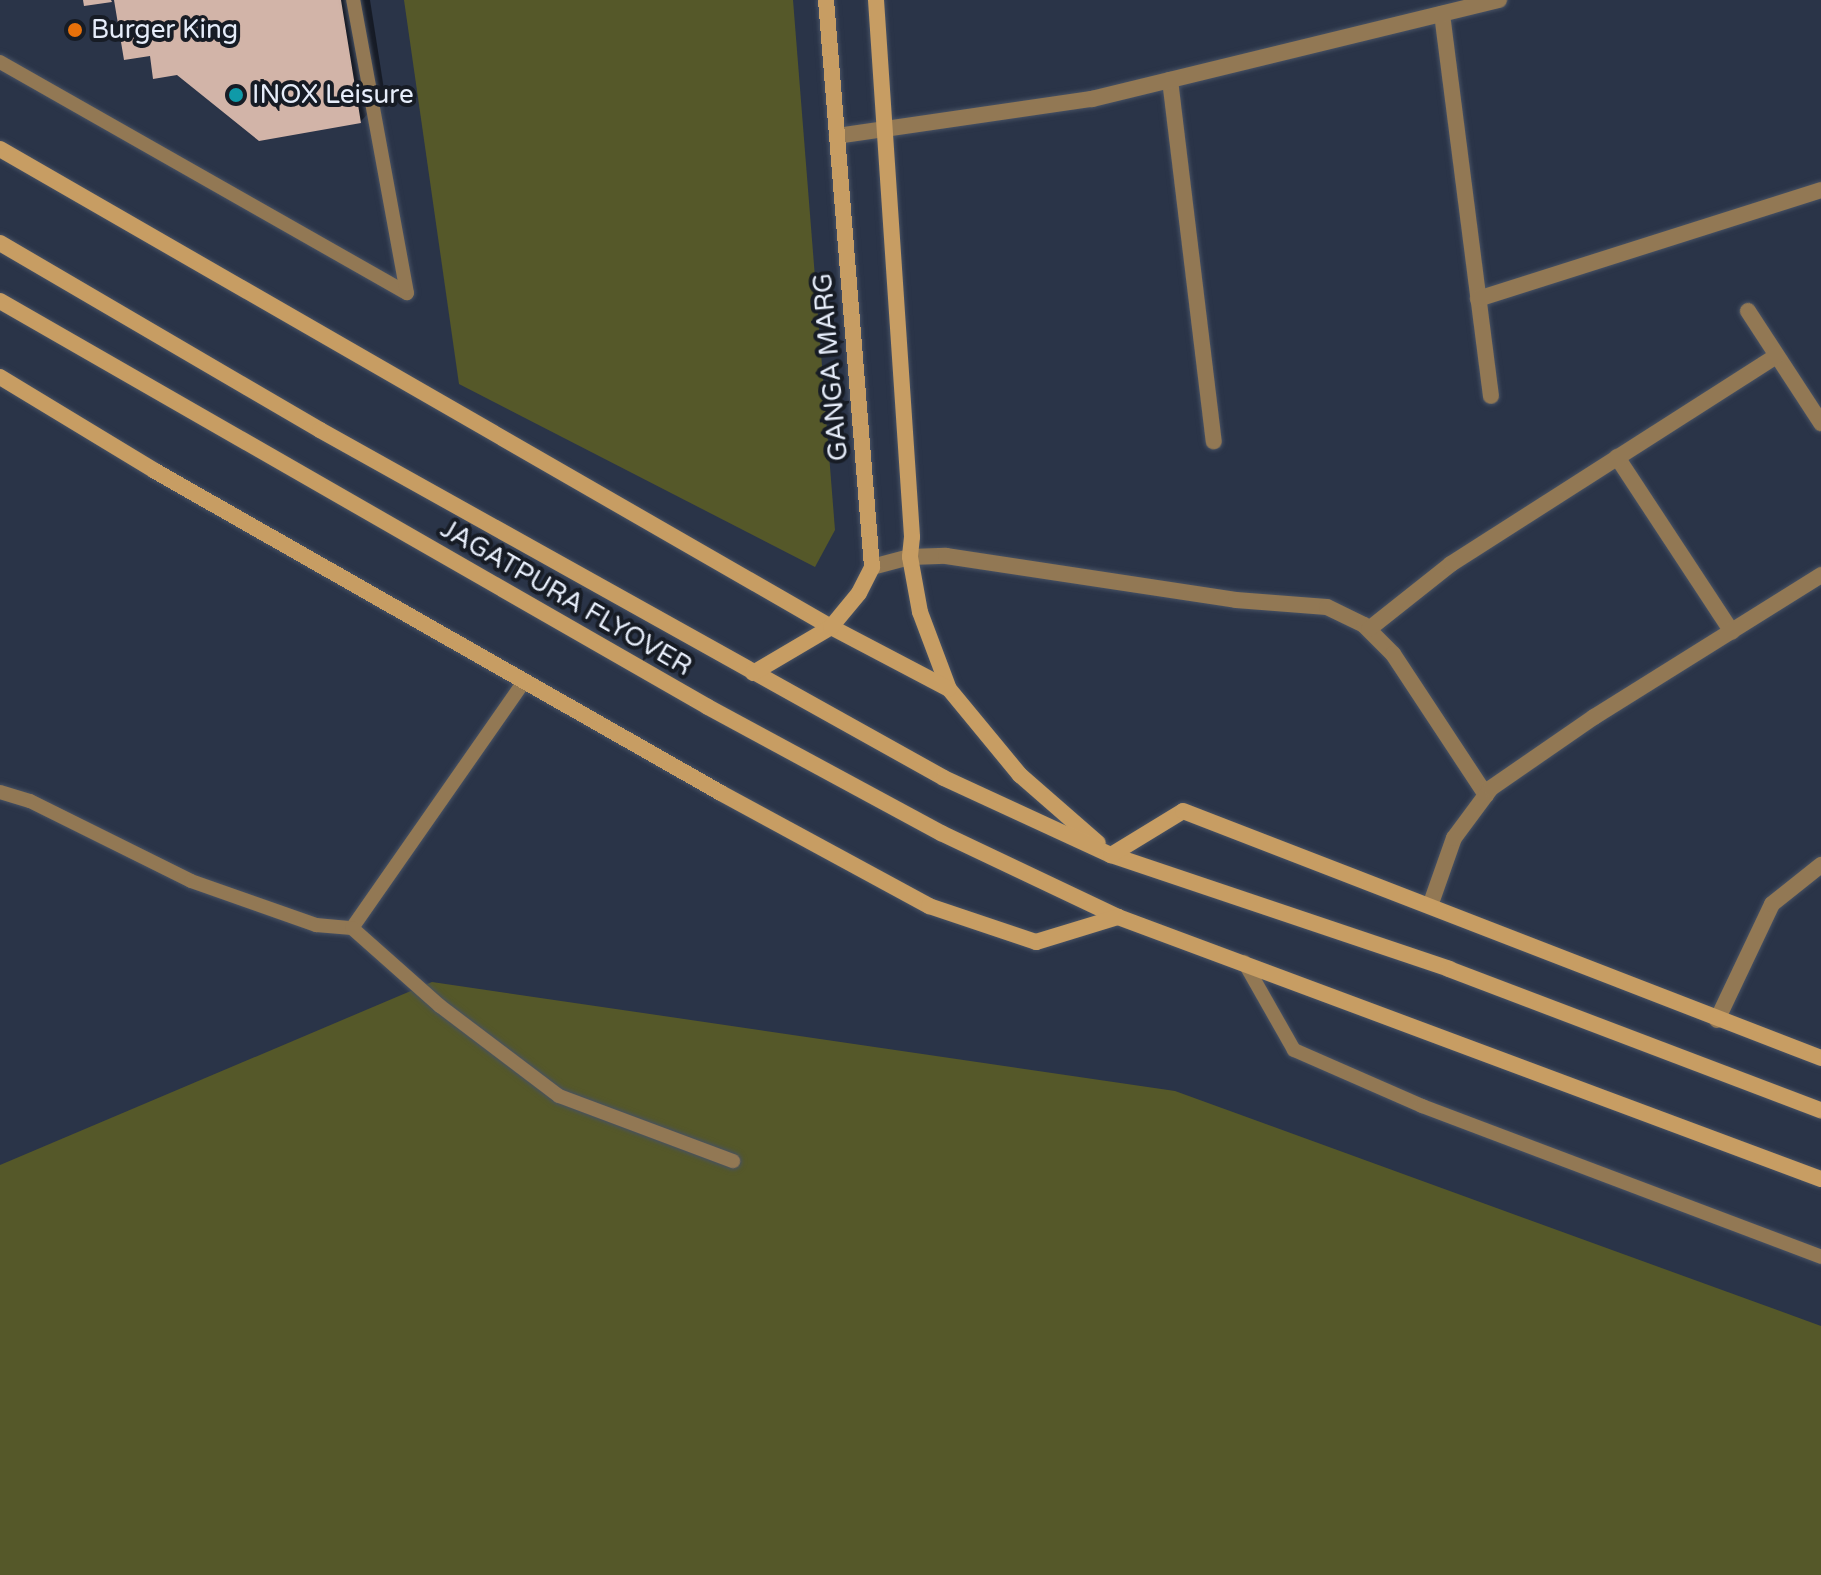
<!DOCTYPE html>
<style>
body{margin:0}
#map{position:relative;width:1821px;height:1575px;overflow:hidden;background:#2a3448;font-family:"Varela Round",sans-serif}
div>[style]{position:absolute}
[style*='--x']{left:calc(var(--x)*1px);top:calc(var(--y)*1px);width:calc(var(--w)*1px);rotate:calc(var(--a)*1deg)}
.green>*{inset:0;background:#555829}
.shadow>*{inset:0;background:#0007}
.building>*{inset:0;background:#d2b4a8}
.roads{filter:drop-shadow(0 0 2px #485264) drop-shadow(0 0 2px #485264)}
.lane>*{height:14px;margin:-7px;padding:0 7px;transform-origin:7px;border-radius:7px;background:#927854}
.street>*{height:16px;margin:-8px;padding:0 8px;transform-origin:8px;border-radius:8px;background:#927854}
.secondary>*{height:16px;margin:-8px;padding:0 8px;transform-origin:8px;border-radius:8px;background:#c79d63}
.dots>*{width:22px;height:22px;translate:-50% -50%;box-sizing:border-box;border:4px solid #171c25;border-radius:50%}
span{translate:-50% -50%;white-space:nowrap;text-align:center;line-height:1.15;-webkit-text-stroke:8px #171c25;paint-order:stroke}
.poi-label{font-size:26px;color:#e6edfa}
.left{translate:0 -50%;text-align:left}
.street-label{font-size:26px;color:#e6edfa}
</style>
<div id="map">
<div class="green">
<i style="clip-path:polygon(404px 0,793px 0,835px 530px,815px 567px,459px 384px)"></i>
<i style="clip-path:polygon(432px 982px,1175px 1091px,1821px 1326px,1821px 1575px,0 1575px,0 1165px)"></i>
</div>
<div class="shadow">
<i style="clip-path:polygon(116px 0,370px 0,385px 96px,360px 122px,151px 54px)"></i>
</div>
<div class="building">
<i style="clip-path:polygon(83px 0,111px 0,112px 2px,84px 6px)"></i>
<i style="clip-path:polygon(114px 0,341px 0,361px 123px,259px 141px,177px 75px,153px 79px,150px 56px,124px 60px)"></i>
</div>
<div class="roads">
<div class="lane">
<i style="--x:0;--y:62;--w:468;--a:29.6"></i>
<i style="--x:407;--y:293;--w:298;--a:-100.4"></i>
<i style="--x:0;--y:792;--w:31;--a:17"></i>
<i style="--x:30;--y:801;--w:180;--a:26.4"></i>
<i style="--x:191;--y:881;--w:133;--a:19.4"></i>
<i style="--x:316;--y:925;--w:36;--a:5"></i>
<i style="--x:352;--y:928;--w:301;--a:-55.1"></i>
<i style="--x:352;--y:928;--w:118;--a:41.6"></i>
<i style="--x:440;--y:1006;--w:149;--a:37.1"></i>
<i style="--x:559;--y:1096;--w:186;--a:20.5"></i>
<i style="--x:1244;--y:962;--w:101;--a:60.4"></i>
<i style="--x:1294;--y:1050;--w:140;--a:23.6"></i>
<i style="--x:1422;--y:1106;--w:427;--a:20.7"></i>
</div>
<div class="street">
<i style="--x:1442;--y:14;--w:385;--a:82.7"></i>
<i style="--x:1170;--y:80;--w:364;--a:83.1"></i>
<i style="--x:837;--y:136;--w:258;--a:-8.3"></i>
<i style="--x:1092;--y:99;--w:419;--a:-13.7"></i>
<i style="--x:1478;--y:299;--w:360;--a:-17.6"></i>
<i style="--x:1748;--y:311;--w:134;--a:56.9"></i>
<i style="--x:1617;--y:457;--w:209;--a:56.7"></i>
<i style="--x:872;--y:567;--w:39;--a:-15"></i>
<i style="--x:910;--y:557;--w:36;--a:-2"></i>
<i style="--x:946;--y:556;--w:293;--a:8.6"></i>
<i style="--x:1236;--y:600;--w:91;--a:4.4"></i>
<i style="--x:1327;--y:607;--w:41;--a:25.9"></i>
<i style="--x:1364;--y:625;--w:41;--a:45"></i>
<i style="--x:1393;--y:654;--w:169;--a:56.6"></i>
<i style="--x:1369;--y:629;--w:105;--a:-38.4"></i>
<i style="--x:1451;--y:564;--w:386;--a:-32.6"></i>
<i style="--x:1430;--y:906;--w:72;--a:-70.6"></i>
<i style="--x:1454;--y:838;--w:62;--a:-53.5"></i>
<i style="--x:1491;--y:788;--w:125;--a:-34.6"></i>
<i style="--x:1594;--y:717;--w:268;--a:-32"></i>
<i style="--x:1717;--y:1020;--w:128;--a:-64.6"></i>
<i style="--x:1772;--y:904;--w:63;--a:-38.5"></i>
</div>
<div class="secondary">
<i style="--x:876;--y:0;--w:538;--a:86.16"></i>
<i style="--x:912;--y:537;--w:20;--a:96"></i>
<i style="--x:910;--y:557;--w:56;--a:79.7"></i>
<i style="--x:920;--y:612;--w:82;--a:69.4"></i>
<i style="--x:949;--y:689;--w:112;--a:50.5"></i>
<i style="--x:1020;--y:775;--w:103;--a:41.1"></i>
<i style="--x:0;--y:149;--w:959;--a:29.91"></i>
<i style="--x:831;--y:627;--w:133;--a:27.7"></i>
<i style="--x:0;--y:243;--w:371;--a:30.3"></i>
<i style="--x:320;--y:430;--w:714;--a:29.15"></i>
<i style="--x:944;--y:778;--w:184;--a:24.8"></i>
<i style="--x:1111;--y:855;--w:357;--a:18.6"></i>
<i style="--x:1449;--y:969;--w:398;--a:20.8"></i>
<i style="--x:0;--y:301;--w:816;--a:29.83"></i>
<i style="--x:708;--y:707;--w:265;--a:28.4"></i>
<i style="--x:941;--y:833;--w:196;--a:25.4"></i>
<i style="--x:1118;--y:917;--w:750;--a:20.44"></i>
<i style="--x:0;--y:377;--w:181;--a:31.2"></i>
<i style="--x:155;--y:471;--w:651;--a:29.64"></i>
<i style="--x:721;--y:793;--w:237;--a:28.5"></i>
<i style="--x:929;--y:906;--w:113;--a:18.6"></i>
<i style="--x:1036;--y:942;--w:86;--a:-17"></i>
<i style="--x:753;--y:673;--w:91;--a:-30.5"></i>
<i style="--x:831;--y:627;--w:44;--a:-50.5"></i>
<i style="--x:859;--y:593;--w:29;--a:-63"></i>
<i style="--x:872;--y:567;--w:569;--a:-94.64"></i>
<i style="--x:1111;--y:855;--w:84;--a:-31.4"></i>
<i style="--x:1183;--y:811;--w:684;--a:21.16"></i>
</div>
</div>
<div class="dots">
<i style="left:75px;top:30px;background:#e8710a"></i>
<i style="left:236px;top:95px;background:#0f9aa8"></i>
</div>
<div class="poi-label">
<span class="left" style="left:91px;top:30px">Burger King</span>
<span class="left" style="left:252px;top:95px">INOX Leisure</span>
</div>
<div class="street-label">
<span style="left:831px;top:367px;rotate:-95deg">GANGA MARG</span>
<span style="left:566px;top:598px;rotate:30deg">JAGATPURA FLYOVER</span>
</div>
</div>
